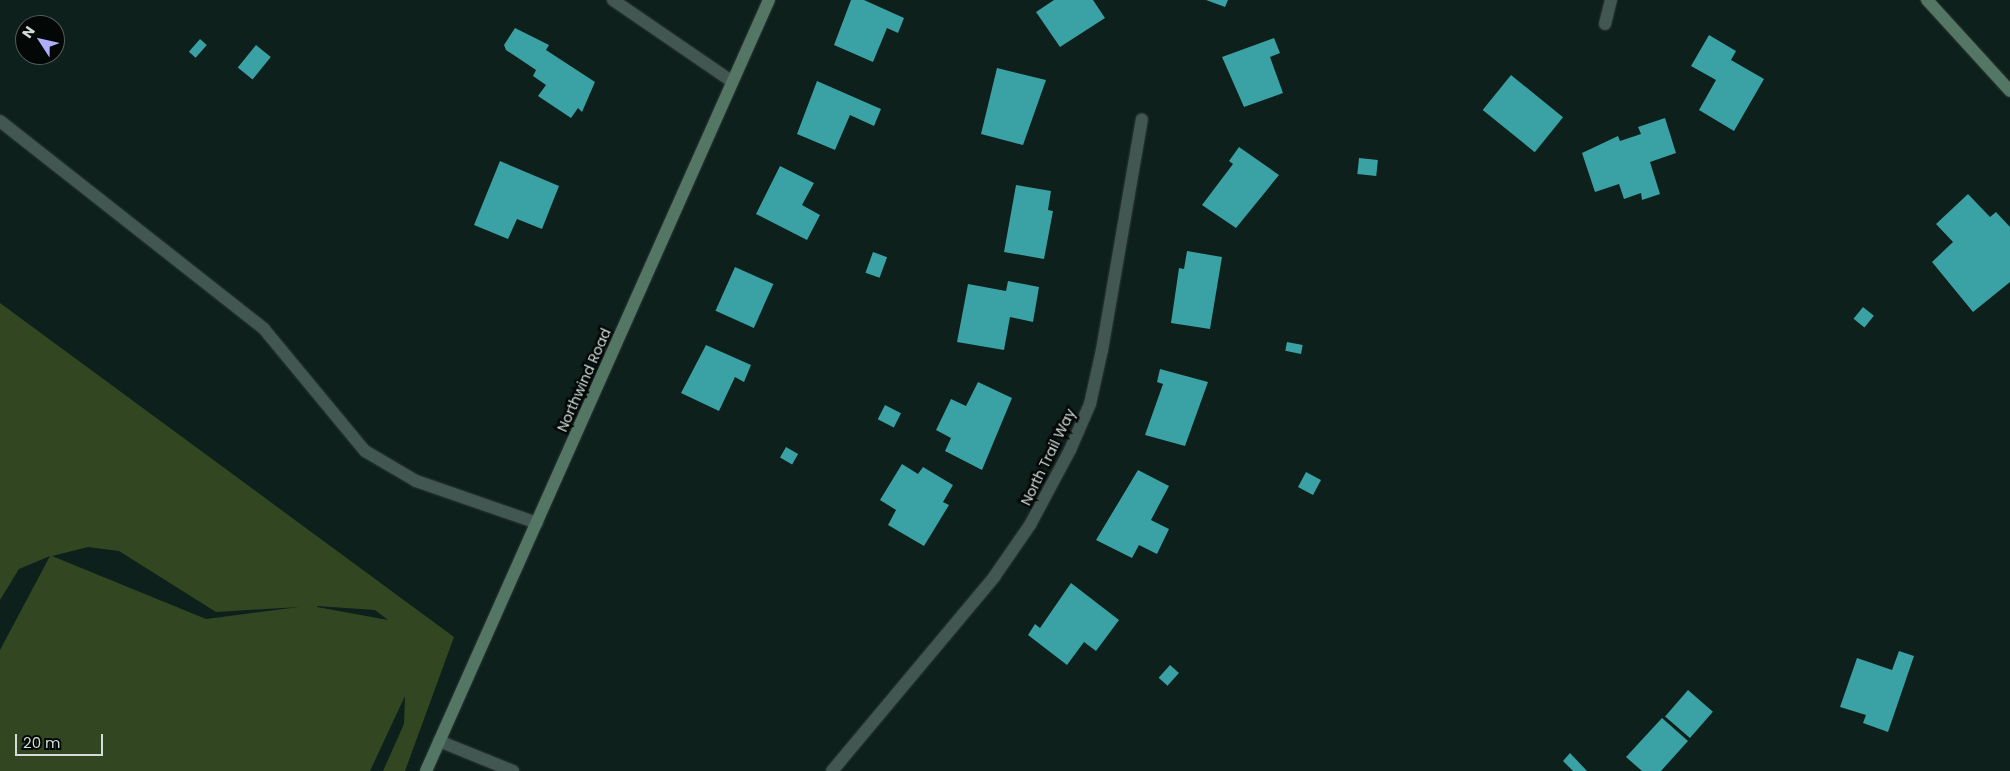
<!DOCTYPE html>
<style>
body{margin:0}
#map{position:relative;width:2010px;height:771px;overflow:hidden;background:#0d201b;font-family:Poppins,sans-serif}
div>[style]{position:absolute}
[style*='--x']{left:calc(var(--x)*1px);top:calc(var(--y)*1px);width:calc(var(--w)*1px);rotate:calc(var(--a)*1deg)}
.green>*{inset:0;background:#324622}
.building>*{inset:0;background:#3aa1a4;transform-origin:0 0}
.roads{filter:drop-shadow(0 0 1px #2e3835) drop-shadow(0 0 1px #2e3835)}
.lane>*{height:12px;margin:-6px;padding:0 6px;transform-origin:6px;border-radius:6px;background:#435752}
.street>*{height:12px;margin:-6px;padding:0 6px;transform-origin:6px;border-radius:6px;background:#435752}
.secondary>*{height:12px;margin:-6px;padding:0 6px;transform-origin:6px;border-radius:6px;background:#537665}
span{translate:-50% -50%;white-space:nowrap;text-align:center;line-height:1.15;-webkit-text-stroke:5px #030806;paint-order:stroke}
.street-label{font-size:14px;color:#d2ddda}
.north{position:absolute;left:15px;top:15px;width:50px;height:50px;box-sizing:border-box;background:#030806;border:1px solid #565d5b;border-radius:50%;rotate:305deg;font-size:14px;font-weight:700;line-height:20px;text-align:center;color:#d2ddda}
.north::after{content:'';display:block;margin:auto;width:18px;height:22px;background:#afaefa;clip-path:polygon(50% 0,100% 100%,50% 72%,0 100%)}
.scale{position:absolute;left:15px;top:734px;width:88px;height:22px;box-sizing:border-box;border:2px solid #d2ddda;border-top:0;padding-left:6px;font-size:15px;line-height:18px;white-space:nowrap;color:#d2ddda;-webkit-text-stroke:4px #030806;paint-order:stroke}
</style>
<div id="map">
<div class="green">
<i style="clip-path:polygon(evenodd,0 303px,454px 637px,405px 771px,383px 771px,404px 724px,405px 696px,370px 771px,0 771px,0 650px,50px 556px,19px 569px,0 600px,0 303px,88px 547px,119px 551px,216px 612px,299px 607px,206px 619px,52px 556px,88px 547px,0 303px,317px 606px,375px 610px,388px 620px,317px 607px,317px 606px)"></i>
</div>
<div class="building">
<i style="clip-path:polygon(851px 0,864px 0,904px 18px,898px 33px,887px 28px,873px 62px,834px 45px)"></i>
<i style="clip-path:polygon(1054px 0,1093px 0,1105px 18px,1060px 47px,1036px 12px)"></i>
<i style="clip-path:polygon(1206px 0,1228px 0,1225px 7px)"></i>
<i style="clip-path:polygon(515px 28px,549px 45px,546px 50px,595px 82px,582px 112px,578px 108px,571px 118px,538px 96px,546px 85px,533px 76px,536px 70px,506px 50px,504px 45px)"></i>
<i style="clip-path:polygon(1709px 35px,1736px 51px,1731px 60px,1764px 79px,1734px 131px,1699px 110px,1716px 80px,1691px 66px)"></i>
<i style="clip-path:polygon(1274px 38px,1280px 53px,1270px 57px,1283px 93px,1244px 107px,1222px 57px)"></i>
<i style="left:200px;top:39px;width:9px;height:17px;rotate:41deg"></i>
<i style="left:256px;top:45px;width:19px;height:29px;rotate:39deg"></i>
<i style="clip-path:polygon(997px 68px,1046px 80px,1023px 145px,981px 134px)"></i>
<i style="left:1511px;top:75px;width:67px;height:45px;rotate:39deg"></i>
<i style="clip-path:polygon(817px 81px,881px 109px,874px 126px,850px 115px,835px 150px,797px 134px)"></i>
<i style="clip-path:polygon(1665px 118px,1676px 153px,1650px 162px,1660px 194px,1642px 200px,1641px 193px,1624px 199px,1619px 184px,1595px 192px,1582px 153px,1618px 136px,1620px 141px,1641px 134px,1638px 127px)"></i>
<i style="clip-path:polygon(1239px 147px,1279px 175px,1236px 228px,1202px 205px,1233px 164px,1229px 161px)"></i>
<i style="left:1359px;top:158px;width:19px;height:16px;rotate:6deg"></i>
<i style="clip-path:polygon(500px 161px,559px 186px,542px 229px,517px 219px,508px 239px,474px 225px)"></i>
<i style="clip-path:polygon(780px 166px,814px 183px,802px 205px,820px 215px,807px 240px,756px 214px)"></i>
<i style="clip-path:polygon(1016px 185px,1051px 191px,1048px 210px,1053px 211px,1044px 259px,1004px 252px)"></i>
<i style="clip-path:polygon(1968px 194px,1990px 217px,1996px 212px,2010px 227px,2010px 282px,1973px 312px,1932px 262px,1953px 242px,1936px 224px)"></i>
<i style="clip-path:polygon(1187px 251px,1222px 257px,1210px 329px,1171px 323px,1179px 268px,1184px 269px)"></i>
<i style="left:873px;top:252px;width:15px;height:22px;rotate:20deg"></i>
<i style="left:735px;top:267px;width:42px;height:48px;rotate:24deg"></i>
<i style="clip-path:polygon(1008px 281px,1039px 287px,1033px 322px,1010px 317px,1004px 350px,957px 342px,968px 284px,1006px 291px)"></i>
<i style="left:1863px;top:307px;width:14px;height:15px;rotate:39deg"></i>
<i style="left:1287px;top:342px;width:16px;height:9px;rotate:11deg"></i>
<i style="clip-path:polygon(706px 345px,751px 365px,744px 382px,735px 377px,719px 411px,681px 393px)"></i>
<i style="clip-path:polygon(1160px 369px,1208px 382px,1185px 446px,1145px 435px,1163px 384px,1157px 382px)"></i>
<i style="clip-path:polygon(978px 382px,1012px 398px,982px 470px,945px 451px,951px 438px,936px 430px,951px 399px,966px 406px)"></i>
<i style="left:885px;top:405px;width:18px;height:16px;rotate:27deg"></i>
<i style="left:786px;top:447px;width:14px;height:12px;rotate:30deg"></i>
<i style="clip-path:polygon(902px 464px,918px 474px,923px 467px,953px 485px,943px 502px,949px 505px,924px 546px,888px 525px,896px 510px,880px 500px)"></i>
<i style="clip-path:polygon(1138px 470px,1169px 486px,1151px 520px,1169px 529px,1157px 554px,1139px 545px,1132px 558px,1096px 540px)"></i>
<i style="left:1306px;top:472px;width:17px;height:17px;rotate:28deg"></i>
<i style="clip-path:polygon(1071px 583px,1119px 620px,1096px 651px,1084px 642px,1067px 665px,1028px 635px,1035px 624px,1040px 628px)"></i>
<i style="clip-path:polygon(1899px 651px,1914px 656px,1888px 732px,1863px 723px,1866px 715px,1840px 707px,1857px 658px,1892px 670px)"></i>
<i style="left:1170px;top:665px;width:12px;height:17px;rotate:42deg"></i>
<i style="left:1688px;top:690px;width:33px;height:35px;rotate:41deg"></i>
<i style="clip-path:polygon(1662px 718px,1688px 741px,1661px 771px,1642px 771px,1626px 757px)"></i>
<i style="clip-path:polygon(1570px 753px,1587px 771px,1573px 771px,1563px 761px)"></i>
</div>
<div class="roads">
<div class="lane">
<i style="--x:0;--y:121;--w:336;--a:38.2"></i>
<i style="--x:264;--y:329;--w:158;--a:50.4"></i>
<i style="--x:365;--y:451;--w:59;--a:30.5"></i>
<i style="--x:416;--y:481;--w:128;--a:19.1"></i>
</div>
<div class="street">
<i style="--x:613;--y:0;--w:142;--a:34.4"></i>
<i style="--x:1605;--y:24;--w:25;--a:-76"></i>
<i style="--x:439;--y:741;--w:80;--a:22.1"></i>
<i style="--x:832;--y:771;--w:253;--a:-50.1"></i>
<i style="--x:994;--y:577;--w:63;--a:-55.3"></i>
<i style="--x:1030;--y:525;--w:85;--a:-61.9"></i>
<i style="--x:1070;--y:450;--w:50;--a:-66.5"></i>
<i style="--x:1090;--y:404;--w:55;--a:-77.5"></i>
<i style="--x:1102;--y:350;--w:234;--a:-80.2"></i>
</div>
<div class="secondary">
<i style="--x:1927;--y:0;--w:123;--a:47.6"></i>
<i style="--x:426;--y:771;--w:844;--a:-66.02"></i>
</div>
</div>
<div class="street-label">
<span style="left:584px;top:380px;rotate:-66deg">Northwind Road</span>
<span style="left:1048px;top:457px;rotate:-64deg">North Trail Way</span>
</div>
<div class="north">N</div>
<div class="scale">20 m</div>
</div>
